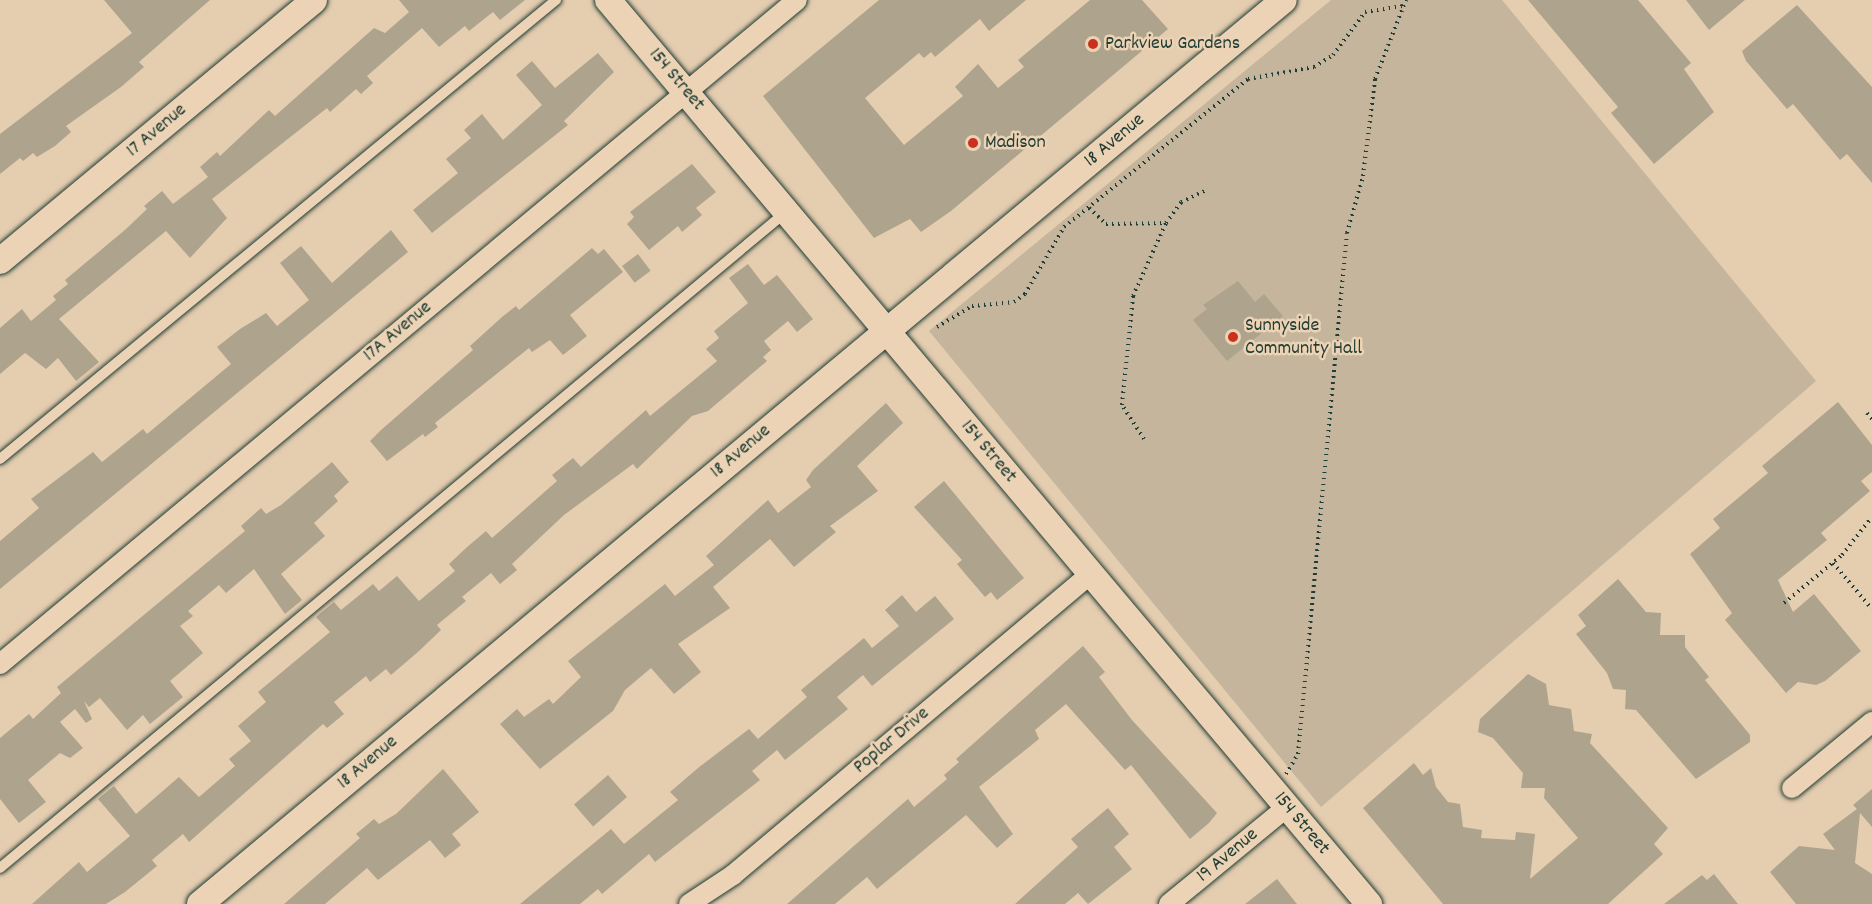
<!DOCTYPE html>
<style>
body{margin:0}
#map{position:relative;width:1872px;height:904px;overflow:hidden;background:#e5cdb0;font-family:Dekko,sans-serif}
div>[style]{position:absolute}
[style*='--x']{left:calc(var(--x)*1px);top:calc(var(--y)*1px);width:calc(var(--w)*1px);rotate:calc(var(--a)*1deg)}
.green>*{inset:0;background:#c4b59c}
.building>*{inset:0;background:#aea48d;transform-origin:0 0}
.path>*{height:4px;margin-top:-2px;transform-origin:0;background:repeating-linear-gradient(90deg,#1f3d34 0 1.5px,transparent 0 6px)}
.roads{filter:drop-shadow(0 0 2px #1f3d34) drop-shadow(0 0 2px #1f3d34)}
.service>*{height:10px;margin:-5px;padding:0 5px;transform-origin:5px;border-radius:5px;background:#edd3b5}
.minor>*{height:20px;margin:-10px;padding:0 10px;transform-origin:10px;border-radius:10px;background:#edd3b5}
.tertiary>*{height:26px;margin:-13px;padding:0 13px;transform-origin:13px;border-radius:13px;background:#edd3b5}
.dots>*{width:16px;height:16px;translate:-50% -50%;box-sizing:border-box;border:3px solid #edd3b5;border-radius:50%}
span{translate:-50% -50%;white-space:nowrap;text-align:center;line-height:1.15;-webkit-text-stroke:5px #edd3b5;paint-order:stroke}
.poi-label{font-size:20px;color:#1f3d34}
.left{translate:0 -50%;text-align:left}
.street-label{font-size:20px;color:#1f3d34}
</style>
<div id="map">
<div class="green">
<i style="clip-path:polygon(1331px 0,1502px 0,1816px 381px,1321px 807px,929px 331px)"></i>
</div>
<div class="building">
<i style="clip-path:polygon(104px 0,210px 0,139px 62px,144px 67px,121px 87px,66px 126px,71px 132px,55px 146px,37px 157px,33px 153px,23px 161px,20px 158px,0 174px,0 134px,132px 33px)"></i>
<i style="clip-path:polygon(399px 0,525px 0,500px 20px,493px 12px,469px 31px,465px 26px,439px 47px,422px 28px,367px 76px,373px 83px,361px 94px,356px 89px,330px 112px,327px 108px,212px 199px,227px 218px,190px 258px,166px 231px,59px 319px,99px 362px,76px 381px,58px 358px,46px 369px,25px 353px,0 374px,0 328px,22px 309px,31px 321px,56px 300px,53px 296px,68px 284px,65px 280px,126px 229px,147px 209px,144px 206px,162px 191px,173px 204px,208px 177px,200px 167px,217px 152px,220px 156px,269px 110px,275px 116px,374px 28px,385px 33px,409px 12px)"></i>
<i style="clip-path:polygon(879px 0,1026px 0,989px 31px,980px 19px,935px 57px,931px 52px,924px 58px,919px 53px,865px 98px,904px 145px,963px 96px,955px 87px,978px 64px,998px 88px,1024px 67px,1018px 60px,1090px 0,1142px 0,1168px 29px,951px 211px,921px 232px,910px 219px,874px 238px,763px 96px)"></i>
<i style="clip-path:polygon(1528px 0,1638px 0,1691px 63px,1684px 69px,1714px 112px,1654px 164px,1611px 113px,1618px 107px)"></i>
<i style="clip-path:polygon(1686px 0,1745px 0,1709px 30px)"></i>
<i style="clip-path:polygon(1797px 5px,1872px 87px,1872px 183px,1847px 154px,1840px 160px,1793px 104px,1787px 109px,1746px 61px,1742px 51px)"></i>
<i style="clip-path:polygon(598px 53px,614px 72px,564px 121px,568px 125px,432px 233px,413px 210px,458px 173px,446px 159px,471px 138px,464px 130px,482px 114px,503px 140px,542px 105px,516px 75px,532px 61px,555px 88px)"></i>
<i style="clip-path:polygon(692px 164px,716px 192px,696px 208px,702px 215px,682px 232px,678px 226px,649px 250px,627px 224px,634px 217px,630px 212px)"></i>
<i style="clip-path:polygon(391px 230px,408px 252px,0 589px,0 541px,39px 508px,31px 499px,93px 452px,102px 462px,143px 429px,147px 434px,231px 364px,217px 347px,240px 329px,266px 313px,277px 326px,309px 300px,280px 263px,301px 246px,332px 283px)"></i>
<i style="clip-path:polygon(592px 248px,598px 254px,604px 249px,623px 272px,570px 315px,587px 336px,563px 355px,550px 340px,532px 352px,529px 348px,435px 423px,438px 427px,425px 437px,423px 434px,387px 461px,370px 441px,381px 430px,473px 350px,470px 346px,502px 317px,516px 306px,519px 310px)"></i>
<i style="left:638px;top:254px;width:21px;height:20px;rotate:53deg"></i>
<i style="clip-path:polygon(748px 264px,764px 285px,777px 275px,813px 319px,797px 332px,788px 321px,764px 341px,771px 350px,763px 357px,767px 361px,708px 411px,692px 416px,637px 469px,633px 464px,564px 515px,512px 564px,517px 570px,500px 584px,491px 573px,462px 597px,466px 601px,437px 625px,441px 630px,419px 651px,391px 675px,386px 669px,370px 682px,366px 676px,334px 702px,344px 714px,327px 728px,323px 724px,189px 842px,183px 834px,152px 860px,157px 866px,125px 892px,106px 904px,32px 904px,79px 862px,87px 872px,130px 836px,98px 799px,114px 786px,136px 814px,179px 777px,199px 797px,235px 766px,229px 759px,251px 741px,238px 726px,266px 702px,258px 692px,330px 632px,316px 617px,334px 602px,341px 610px,373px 584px,379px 591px,397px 576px,419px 601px,455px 571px,449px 564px,466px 548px,486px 531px,492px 538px,557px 481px,552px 475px,573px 458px,581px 467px,646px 410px,650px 416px,717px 361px,706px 349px,719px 338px,714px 331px,748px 303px,729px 278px)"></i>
<i style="clip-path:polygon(1238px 281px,1255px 302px,1264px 294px,1283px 316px,1227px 361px,1193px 320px,1207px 309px,1203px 305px)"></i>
<i style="clip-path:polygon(1838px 402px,1872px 445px,1872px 472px,1861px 481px,1870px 491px,1821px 533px,1827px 540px,1778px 580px,1793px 612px,1814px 594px,1861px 651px,1825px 681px,1816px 685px,1798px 682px,1786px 693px,1725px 620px,1732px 613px,1690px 554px,1720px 528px,1713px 519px,1768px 473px,1762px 466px)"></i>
<i style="clip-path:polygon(886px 403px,903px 423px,857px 466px,878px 491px,830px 526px,836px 532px,794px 567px,770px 539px,713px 587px,730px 608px,678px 644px,701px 672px,674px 694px,651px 668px,625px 690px,613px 711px,540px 769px,500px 724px,517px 709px,524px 717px,549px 699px,553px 704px,581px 677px,568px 661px,665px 584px,675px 596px,714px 565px,706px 556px,768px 500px,778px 513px,811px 487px,806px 480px,813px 470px)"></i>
<i style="clip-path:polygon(332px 462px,349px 482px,334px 496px,338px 501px,314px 523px,325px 536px,281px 574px,302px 600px,285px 614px,254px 569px,226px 593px,219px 585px,188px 611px,193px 616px,180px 626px,203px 653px,170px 681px,183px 697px,150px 724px,143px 715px,127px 730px,100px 698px,89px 707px,84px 701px,92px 719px,86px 723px,75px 709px,60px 722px,83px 748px,70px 758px,60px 753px,28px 780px,46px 802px,19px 823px,0 799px,0 738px,29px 714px,33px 719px,61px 693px,57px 687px,245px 531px,241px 526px,261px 508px,266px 514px,281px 505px)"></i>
<i style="clip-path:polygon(944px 481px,1024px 578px,997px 600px,991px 592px,985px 597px,967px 576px,957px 564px,962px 560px,914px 507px)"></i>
<i style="clip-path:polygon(1618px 579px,1646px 612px,1661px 613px,1660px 635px,1685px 635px,1685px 647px,1709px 677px,1705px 680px,1750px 735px,1750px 742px,1696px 779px,1636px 710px,1625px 709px,1626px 690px,1613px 689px,1607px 673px,1576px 634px,1586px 626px,1578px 615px)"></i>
<i style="clip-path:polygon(902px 595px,916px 612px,935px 596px,954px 619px,872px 686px,863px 675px,837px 697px,848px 709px,785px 760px,777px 750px,752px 771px,760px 780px,655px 862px,649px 854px,602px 894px,598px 889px,580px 904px,520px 904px,611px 829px,624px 844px,678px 800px,670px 792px,698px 768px,749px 729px,758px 739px,807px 697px,801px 690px,864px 638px,872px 648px,899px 626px,885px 610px)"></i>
<i style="clip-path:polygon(1083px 646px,1105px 672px,1099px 677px,1132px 720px,1217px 813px,1209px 823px,1190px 839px,1131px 765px,1125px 770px,1066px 704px,1035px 730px,1039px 739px,979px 787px,1013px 834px,997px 848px,966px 815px,877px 889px,867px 877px,835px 904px,787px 904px,908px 799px,914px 807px,947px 779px,944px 775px,959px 762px,956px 759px)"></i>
<i style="clip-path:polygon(1528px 674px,1546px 684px,1549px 705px,1571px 709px,1574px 731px,1592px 734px,1590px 743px,1668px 828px,1654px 844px,1663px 854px,1608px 904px,1443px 904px,1363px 808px,1414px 763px,1423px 775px,1431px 768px,1436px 787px,1448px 802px,1460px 804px,1463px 827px,1482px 830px,1481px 838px,1515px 840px,1516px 832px,1535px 834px,1530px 879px,1578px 838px,1544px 798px,1545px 788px,1521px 788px,1523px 773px,1493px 738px,1478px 732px,1480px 719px)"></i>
<i style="clip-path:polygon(443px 769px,479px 812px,452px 834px,461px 845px,445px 858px,430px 840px,378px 880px,367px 868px,325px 904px,284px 904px,360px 838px,356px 834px,374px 819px,379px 824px,396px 814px)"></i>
<i style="left:608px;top:775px;width:29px;height:45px;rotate:49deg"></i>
<i style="clip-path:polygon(1872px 789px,1872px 827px,1860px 813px,1855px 863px,1872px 874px,1872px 904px,1796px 904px,1770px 872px,1799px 846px,1835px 850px,1823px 834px,1857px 809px,1853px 805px)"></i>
<i style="clip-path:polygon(1108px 808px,1129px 834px,1114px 847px,1132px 869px,1088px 904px,1078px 893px,1065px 904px,1015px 904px,1078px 847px,1071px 839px)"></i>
<i style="clip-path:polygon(1714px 874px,1738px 904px,1664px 904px,1702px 875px,1707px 880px)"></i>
<i style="clip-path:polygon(1277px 879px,1297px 904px,1245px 904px)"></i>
</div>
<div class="path">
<i style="--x:1089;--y:208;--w:23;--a:43"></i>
<i style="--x:1106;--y:224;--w:60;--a:-1"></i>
<i style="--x:937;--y:327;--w:41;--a:-31"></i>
<i style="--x:972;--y:306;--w:42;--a:-5.4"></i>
<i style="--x:1014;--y:302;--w:14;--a:-36"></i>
<i style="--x:1025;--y:294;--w:78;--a:-59.8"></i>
<i style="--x:1064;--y:227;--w:236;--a:-38.8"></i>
<i style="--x:1248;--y:79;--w:67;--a:-10.3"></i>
<i style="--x:1314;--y:67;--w:22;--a:-32"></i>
<i style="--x:1333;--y:55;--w:54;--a:-53.3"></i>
<i style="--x:1365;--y:12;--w:39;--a:-9"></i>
<i style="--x:1867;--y:413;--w:8;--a:50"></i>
<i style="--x:1144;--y:439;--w:40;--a:-122.9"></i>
<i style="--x:1122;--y:405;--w:110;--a:-84.2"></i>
<i style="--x:1133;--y:296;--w:80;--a:-65.7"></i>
<i style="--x:1166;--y:223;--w:26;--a:-54"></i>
<i style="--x:1181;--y:202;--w:29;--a:-25"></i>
<i style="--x:1833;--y:563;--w:60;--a:49.7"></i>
<i style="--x:1784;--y:603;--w:75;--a:-39.6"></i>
<i style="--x:1842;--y:555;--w:48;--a:-51.7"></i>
<i style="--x:1286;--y:774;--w:23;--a:-59"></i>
<i style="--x:1298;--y:754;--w:523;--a:-84.63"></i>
<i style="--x:1347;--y:233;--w:59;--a:-74.3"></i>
<i style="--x:1363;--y:176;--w:98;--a:-82.9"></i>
<i style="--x:1375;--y:79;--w:85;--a:-68.6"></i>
</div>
<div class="roads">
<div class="service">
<i style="--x:0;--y:459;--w:721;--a:-39.54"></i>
<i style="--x:0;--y:868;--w:1024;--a:-39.85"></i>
</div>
<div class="minor">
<i style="--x:0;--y:664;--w:1037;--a:-39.8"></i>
<i style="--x:1792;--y:788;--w:104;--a:-39.5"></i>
<i style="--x:689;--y:904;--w:53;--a:-33.4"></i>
<i style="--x:733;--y:875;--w:468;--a:-40.1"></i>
<i style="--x:1169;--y:904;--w:153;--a:-39.4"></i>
</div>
<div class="tertiary">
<i style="--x:608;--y:0;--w:1182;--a:49.91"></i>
<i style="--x:0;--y:261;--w:408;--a:-39.7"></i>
<i style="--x:200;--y:904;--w:1411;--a:-39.83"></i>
</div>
</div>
<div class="dots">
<i style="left:1093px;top:44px;background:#c8321e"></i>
<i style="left:973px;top:143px;background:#c8321e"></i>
<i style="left:1233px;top:337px;background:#c8321e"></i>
</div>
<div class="poi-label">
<span class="left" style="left:1105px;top:44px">Parkview Gardens</span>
<span class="left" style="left:985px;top:143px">Madison</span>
<span class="left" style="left:1245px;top:338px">Sunnyside<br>Community Hall</span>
</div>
<div class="street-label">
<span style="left:676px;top:80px;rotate:50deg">154 Street</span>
<span style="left:157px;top:131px;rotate:-40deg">17 Avenue</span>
<span style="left:1115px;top:141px;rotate:-40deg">18 Avenue</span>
<span style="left:398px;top:332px;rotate:-40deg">17A Avenue</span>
<span style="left:741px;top:452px;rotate:-40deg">18 Avenue</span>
<span style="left:988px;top:452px;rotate:50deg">154 Street</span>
<span style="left:892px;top:741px;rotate:-40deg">Poplar Drive</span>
<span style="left:368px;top:763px;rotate:-40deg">18 Avenue</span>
<span style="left:1301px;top:824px;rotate:50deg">154 Street</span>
<span style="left:1228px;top:856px;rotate:-40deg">19 Avenue</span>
</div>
</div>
